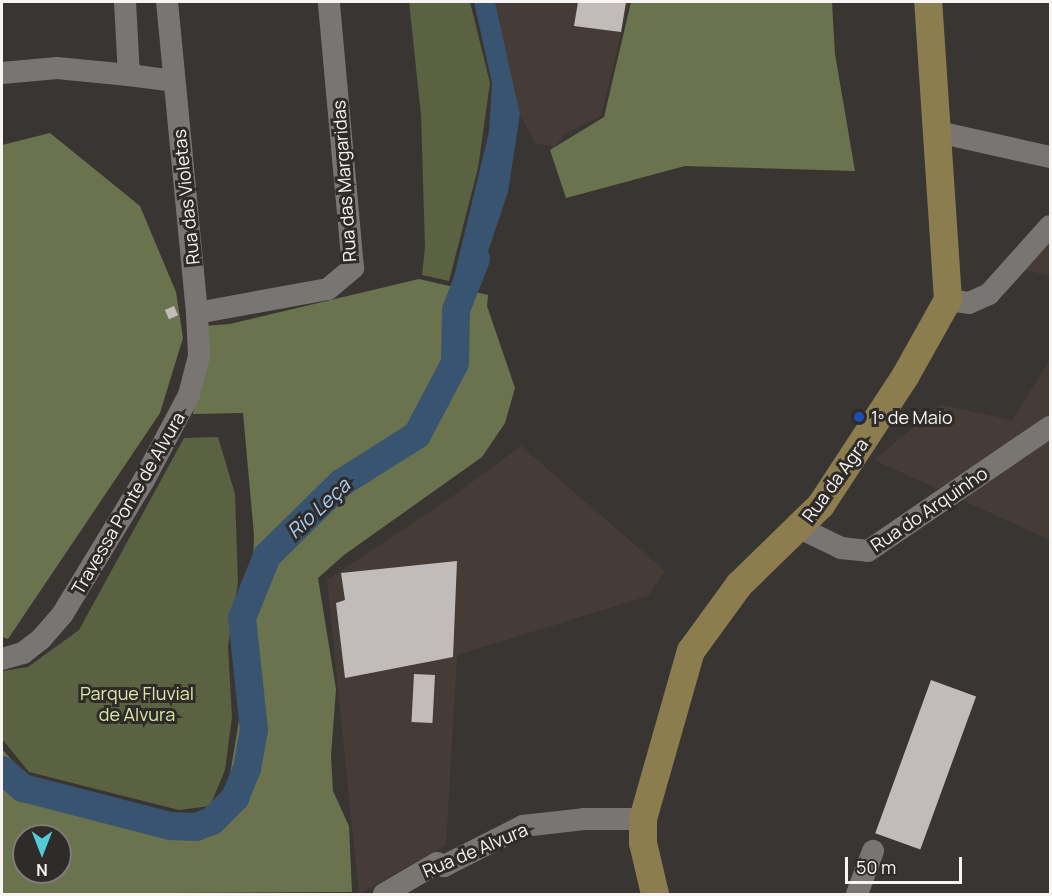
<!DOCTYPE html>
<meta charset="utf-8">
<style>
body{margin:0}
#map{position:relative;width:1052px;height:896px;overflow:hidden;background:#393533;font-family:Manrope,sans-serif}
div>[style]{position:absolute}
[style*='--x']{left:calc(var(--x)*1px);top:calc(var(--y)*1px);width:calc(var(--w)*1px);rotate:calc(var(--a)*1deg)}
.built>*{inset:0;background:#463c37}
.green>*{inset:0;background:#5b6241}
.forest>*{inset:0;background:#6a734d}
.water>*{inset:0;background:#395470}
.river>*{height:28px;margin:-14px;padding:0 14px;transform-origin:14px;border-radius:14px;background:#395470}
.building>*{inset:0;background:#c1bcba;transform-origin:0 0}
.minor>*{height:22px;margin:-11px;padding:0 11px;transform-origin:11px;border-radius:11px;background:#797573}
.major>*{height:28px;margin:-14px;padding:0 14px;transform-origin:14px;border-radius:14px;background:#8c7d4e}
.dots>*{width:16px;height:16px;translate:-50% -50%;box-sizing:border-box;border:3px solid #2f2b29;border-radius:50%}
span{translate:-50% -50%;white-space:nowrap;text-align:center;line-height:1.15;-webkit-text-stroke:6px #2f2b29;paint-order:stroke}
.street-label{font-size:18px;color:#f7f4f3}
.poi-label{font-size:18px;color:#f7f4f3}
.left{translate:0 -50%;text-align:left}
.park-label{font-size:18px;color:#dae9a7}
.water-label{font-size:20px;color:#a9cef7;font-style:italic}
.frame{position:absolute;inset:0;border:3px solid #f7f4f3;pointer-events:none}
.north{position:absolute;left:12px;top:824px;width:60px;height:60px;box-sizing:border-box;background:#2f2b29;border:2px solid #7f7b7a;border-radius:50%;rotate:180deg;font-size:16px;font-weight:700;line-height:24px;text-align:center;color:#f7f4f3}
.north::after{content:'';display:block;margin:auto;width:21px;height:27px;background:#51ccd4;clip-path:polygon(50% 0,100% 100%,50% 72%,0 100%)}
.scale{position:absolute;left:845px;top:857px;width:117px;height:27px;box-sizing:border-box;border:3px solid #f7f4f3;border-top:0;padding-left:8px;font-size:18px;line-height:21px;white-space:nowrap;color:#f7f4f3;-webkit-text-stroke:4px #2f2b29;paint-order:stroke}
</style>
<div id="map">
<div class="built">
<i style="clip-path:polygon(495px 2px,629px 2px,601px 116px,565px 134px,555px 147px,535px 143px,520px 114px)"></i>
<i style="clip-path:polygon(1050px 243px,1050px 276px,1023px 269px)"></i>
<i style="clip-path:polygon(1050px 360px,1050px 540px,874px 460px,941px 405px,1012px 420px)"></i>
<i style="clip-path:polygon(521px 446px,665px 571px,648px 596px,457px 655px,446px 845px,359px 894px,327px 580px,449px 499px)"></i>
</div>
<div class="green">
<i style="clip-path:polygon(409px 2px,470px 2px,490px 83px,478px 168px,449px 281px,422px 275px,425px 247px,421px 115px)"></i>
<i style="clip-path:polygon(218px 437px,235px 494px,238px 583px,228px 646px,232px 717px,225px 770px,210px 806px,179px 810px,29px 772px,2px 739px,2px 671px,28px 667px,79px 630px,184px 438px)"></i>
</div>
<div class="forest">
<i style="clip-path:polygon(631px 2px,832px 2px,835px 54px,855px 171px,685px 166px,566px 198px,550px 150px,604px 117px)"></i>
<i style="clip-path:polygon(50px 133px,140px 206px,176px 292px,183px 338px,160px 413px,8px 639px,2px 637px,2px 145px)"></i>
<i style="clip-path:polygon(evenodd,419px 279px,488px 295px,487px 306px,515px 388px,505px 423px,482px 457px,344px 555px,318px 578px,336px 689px,331px 756px,333px 791px,349px 826px,352px 892px,2px 894px,2px 749px,27px 777px,169px 816px,204px 815px,227px 793px,239px 720px,239px 610px,253px 566px,254px 535px,243px 413px,193px 414px,202px 358px,202px 326px,230px 324px,419px 279px,24px 836px,60px 836px,60px 872px,24px 872px,24px 836px)"></i>
</div>
<div class="water">
<i style="clip-path:polygon(474px 2px,495px 2px,520px 114px,508px 192px,470px 305px,453px 281px,489px 132px,492px 83px)"></i>
</div>
<div class="river">
<i style="--x:2;--y:770;--w:28;--a:41"></i>
<i style="--x:23;--y:788;--w:152;--a:14.5"></i>
<i style="--x:170;--y:826;--w:26;--a:2"></i>
<i style="--x:196;--y:827;--w:17;--a:-21"></i>
<i style="--x:212;--y:821;--w:33;--a:-45"></i>
<i style="--x:235;--y:798;--w:31;--a:-68"></i>
<i style="--x:247;--y:769;--w:40;--a:-80"></i>
<i style="--x:254;--y:730;--w:113;--a:-96.1"></i>
<i style="--x:242;--y:618;--w:67;--a:-68"></i>
<i style="--x:267;--y:556;--w:104;--a:-44.6"></i>
<i style="--x:341;--y:483;--w:90;--a:-32.3"></i>
<i style="--x:417;--y:435;--w:81;--a:-62.2"></i>
<i style="--x:455;--y:363;--w:53;--a:-88.9"></i>
<i style="--x:456;--y:310;--w:55;--a:-68.6"></i>
</div>
<div class="building">
<i style="clip-path:polygon(578px 2px,626px 2px,621px 32px,574px 26px)"></i>
<i style="left:174px;top:306px;width:10px;height:10px;rotate:66deg"></i>
<i style="clip-path:polygon(457px 561px,453px 657px,345px 678px,336px 603px,345px 600px,341px 573px)"></i>
<i style="left:414px;top:674px;width:21px;height:48px;rotate:3deg"></i>
<i style="left:931px;top:680px;width:48px;height:163px;rotate:20deg"></i>
</div>
<div class="minor">
<i style="--x:125;--y:2;--w:73;--a:86.9"></i>
<i style="--x:129;--y:75;--w:45;--a:7.6"></i>
<i style="--x:2;--y:73;--w:55;--a:-5.2"></i>
<i style="--x:57;--y:68;--w:72;--a:5.6"></i>
<i style="--x:938;--y:132;--w:115;--a:12.6"></i>
<i style="--x:948;--y:300;--w:21;--a:8"></i>
<i style="--x:969;--y:303;--w:22;--a:-24"></i>
<i style="--x:989;--y:294;--w:91;--a:-48.1"></i>
<i style="--x:197;--y:313;--w:133;--a:-10.4"></i>
<i style="--x:328;--y:289;--w:33;--a:-40"></i>
<i style="--x:353;--y:268;--w:267;--a:-95.2"></i>
<i style="--x:800;--y:528;--w:46;--a:26"></i>
<i style="--x:841;--y:548;--w:27;--a:6"></i>
<i style="--x:868;--y:551;--w:220;--a:-34.3"></i>
<i style="--x:2;--y:659;--w:22;--a:-16"></i>
<i style="--x:23;--y:653;--w:23;--a:-38"></i>
<i style="--x:41;--y:639;--w:32;--a:-49"></i>
<i style="--x:62;--y:615;--w:158;--a:-58.7"></i>
<i style="--x:144;--y:480;--w:96;--a:-62.1"></i>
<i style="--x:189;--y:395;--w:40;--a:-75.6"></i>
<i style="--x:199;--y:356;--w:43;--a:-92.7"></i>
<i style="--x:197;--y:313;--w:312;--a:-95.5"></i>
<i style="--x:384;--y:894;--w:61;--a:-30.3"></i>
<i style="--x:437;--y:863;--w:8;--a:23"></i>
<i style="--x:444;--y:866;--w:89;--a:-26.9"></i>
<i style="--x:523;--y:826;--w:61;--a:-6.5"></i>
<i style="--x:584;--y:819;--w:59;--a:0"></i>
<i style="--x:857;--y:894;--w:46;--a:-69.6"></i>
</div>
<div class="major">
<i style="--x:655;--y:894;--w:52;--a:-103.2"></i>
<i style="--x:643;--y:843;--w:24;--a:-90"></i>
<i style="--x:643;--y:819;--w:175;--a:-74.1"></i>
<i style="--x:691;--y:651;--w:82;--a:-54"></i>
<i style="--x:739;--y:585;--w:115;--a:-44.3"></i>
<i style="--x:821;--y:505;--w:155;--a:-56.8"></i>
<i style="--x:906;--y:375;--w:86;--a:-60.8"></i>
<i style="--x:948;--y:300;--w:299;--a:-93.8"></i>
</div>
<div class="dots">
<i style="left:859px;top:417px;background:#1a4fb4"></i>
</div>
<div class="street-label">
<span style="left:344px;top:181px;rotate:-94deg">Rua das Margaridas</span>
<span style="left:186px;top:197px;rotate:-96deg">Rua das Violetas</span>
<span style="left:835px;top:480px;rotate:-54deg">Rua da Agra</span>
<span style="left:128px;top:503px;rotate:-60deg">Travessa Ponte de Alvura</span>
<span style="left:929px;top:509px;rotate:-34deg">Rua do Arquinho</span>
<span style="left:475px;top:850px;rotate:-23deg">Rua de Alvura</span>
</div>
<div class="poi-label">
<span class="left" style="left:871px;top:417px">1º de Maio</span>
</div>
<div class="park-label">
<span style="left:137px;top:704px">Parque Fluvial<br>de Alvura</span>
</div>
<div class="water-label">
<span style="left:318px;top:508px;rotate:-43deg">Rio Leça</span>
</div>
<div class="frame"></div>
<div class="north">N</div>
<div class="scale">50 m</div>
</div>
